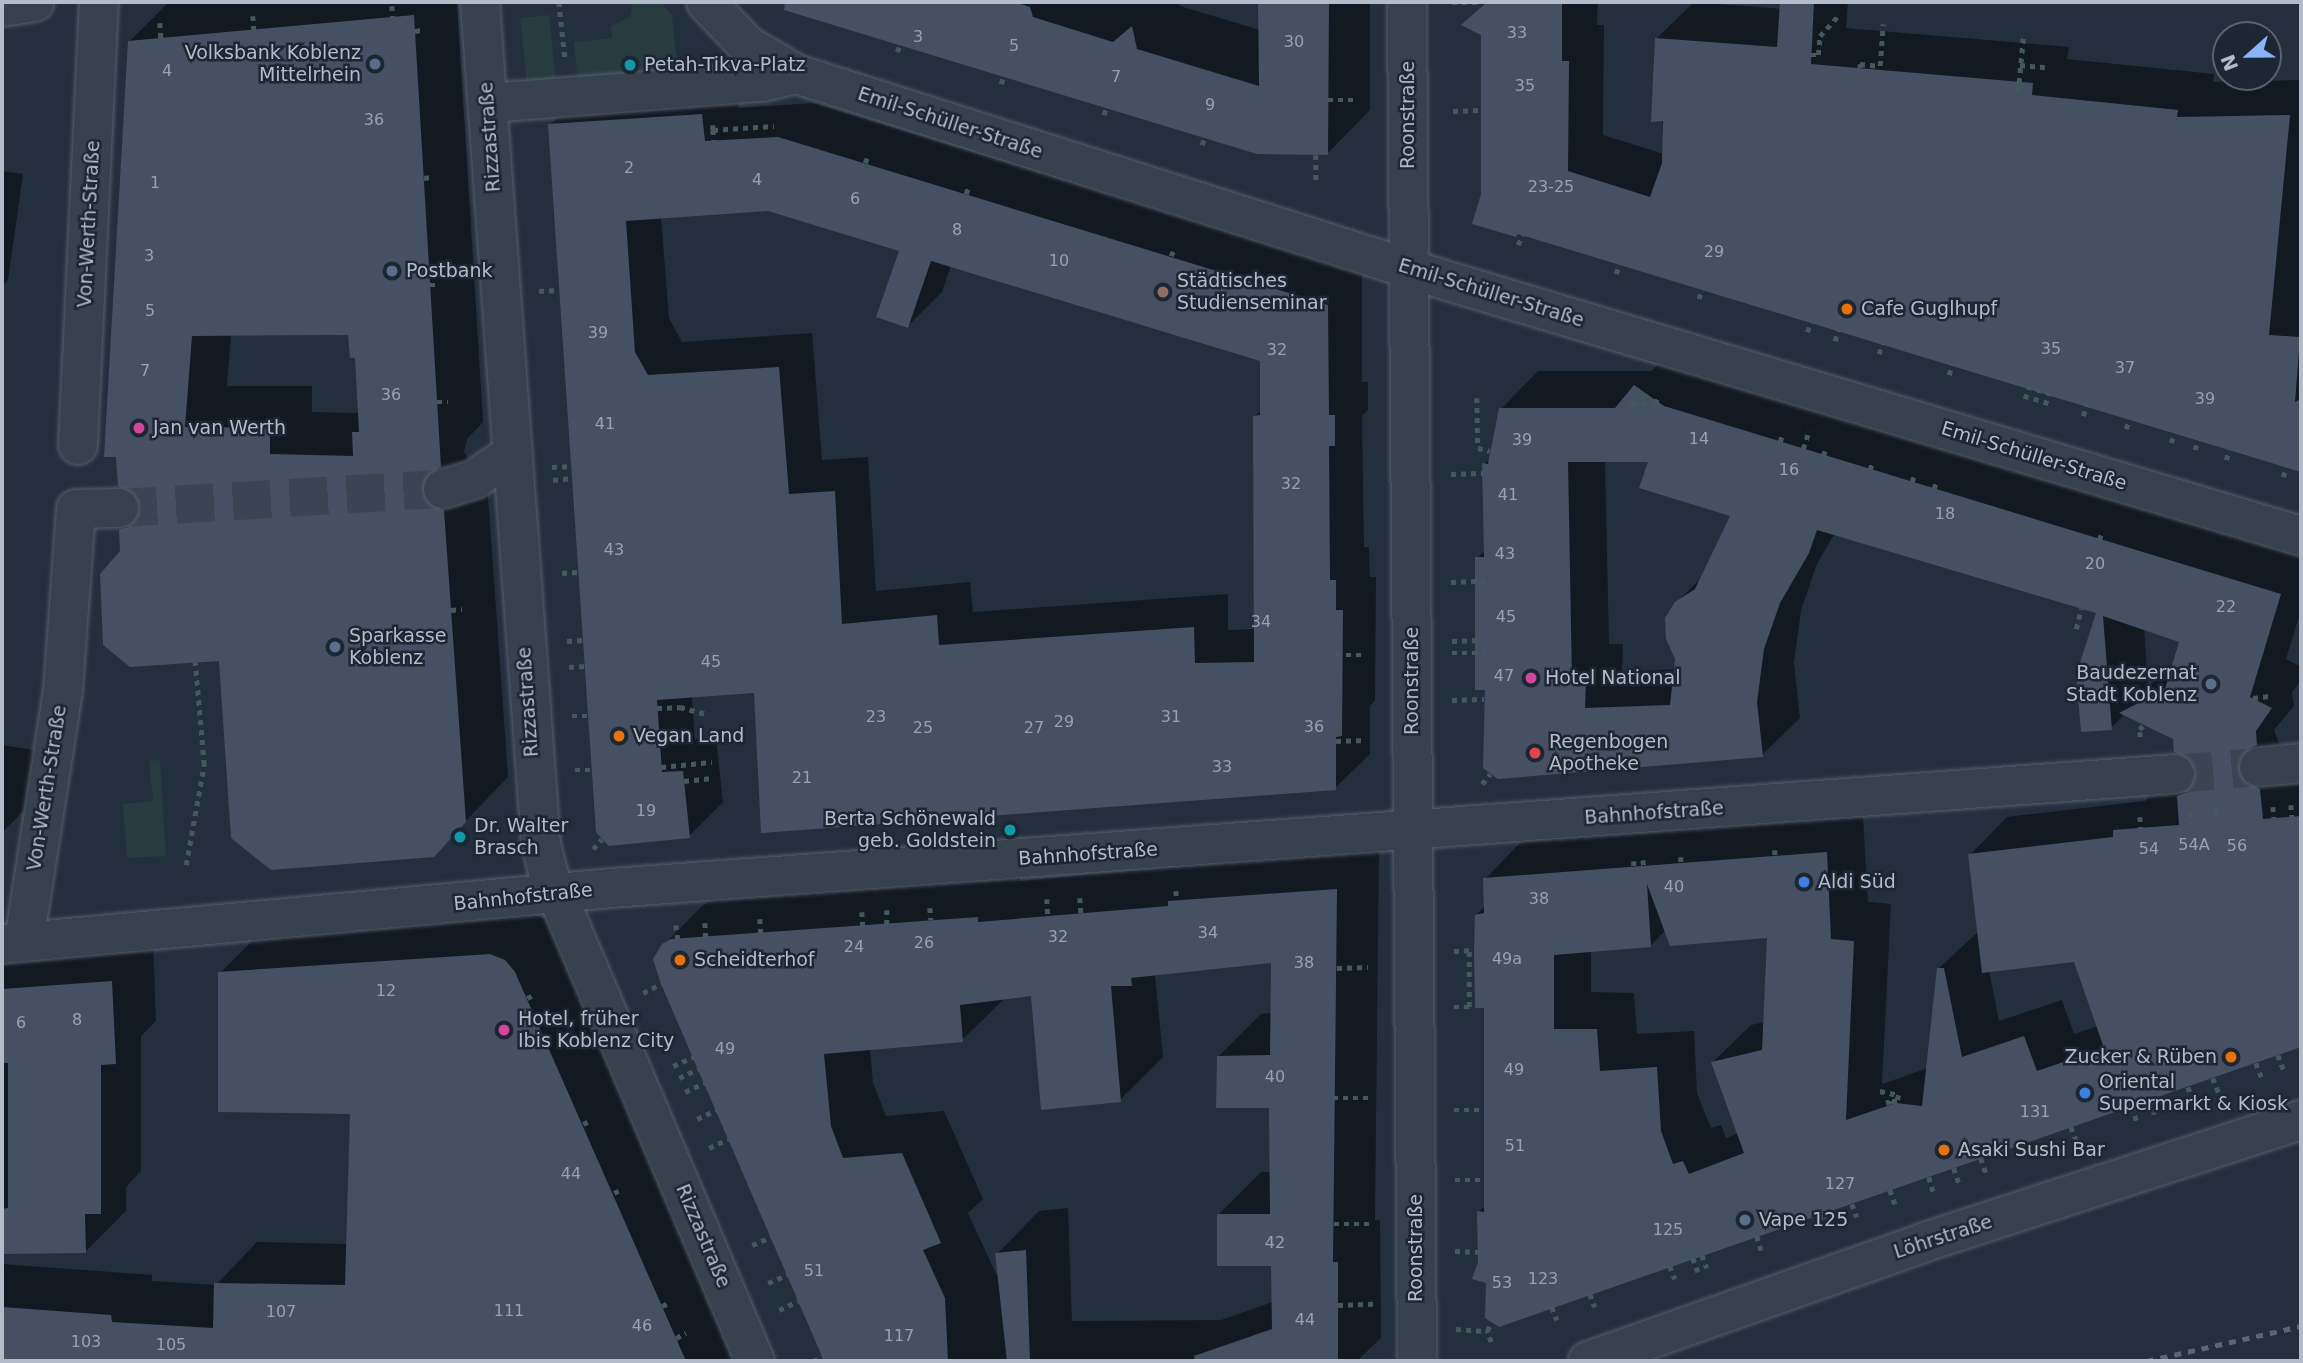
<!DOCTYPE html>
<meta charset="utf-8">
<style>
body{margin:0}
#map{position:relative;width:2303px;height:1363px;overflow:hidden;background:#242f3e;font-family:"DejaVu Sans",sans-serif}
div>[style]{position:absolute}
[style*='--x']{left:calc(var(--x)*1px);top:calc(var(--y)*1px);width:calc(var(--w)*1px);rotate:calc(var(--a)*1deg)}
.green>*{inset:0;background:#263c3f;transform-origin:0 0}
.shadow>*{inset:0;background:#0007}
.building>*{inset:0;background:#455162}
.minor-tunnel>*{height:38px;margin-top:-19px;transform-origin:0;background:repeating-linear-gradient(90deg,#3a4453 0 38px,transparent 0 57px)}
.path>*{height:4.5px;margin-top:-2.25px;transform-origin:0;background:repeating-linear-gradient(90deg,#44595c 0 5px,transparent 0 10px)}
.roads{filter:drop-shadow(0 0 2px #565f6c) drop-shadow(0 0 2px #565f6c)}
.minor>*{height:38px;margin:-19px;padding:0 19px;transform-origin:19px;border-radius:19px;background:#38414e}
.rail>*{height:5px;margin-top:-2.5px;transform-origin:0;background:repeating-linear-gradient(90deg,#5a6575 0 7px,transparent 0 14px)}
.path-bridge>*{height:4.5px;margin-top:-2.25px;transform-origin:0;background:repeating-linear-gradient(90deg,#44595c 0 5px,transparent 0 10px)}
.dots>*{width:19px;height:19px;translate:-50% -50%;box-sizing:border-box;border:4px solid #1d2633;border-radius:50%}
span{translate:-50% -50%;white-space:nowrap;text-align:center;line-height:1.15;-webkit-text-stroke:5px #1d2633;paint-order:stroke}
.number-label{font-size:16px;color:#98a1af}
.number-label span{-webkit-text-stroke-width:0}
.poi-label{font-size:19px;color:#b4bcc9}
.right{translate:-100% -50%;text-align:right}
.left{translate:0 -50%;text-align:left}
.street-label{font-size:19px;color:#b4bcc9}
.frame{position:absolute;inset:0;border:4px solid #b4bcc9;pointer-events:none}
.north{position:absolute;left:2212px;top:21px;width:70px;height:70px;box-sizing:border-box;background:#1d2633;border:2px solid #59626f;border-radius:50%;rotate:249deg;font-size:19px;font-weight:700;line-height:28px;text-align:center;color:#b4bcc9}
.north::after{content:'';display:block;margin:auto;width:24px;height:32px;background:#8ab4f8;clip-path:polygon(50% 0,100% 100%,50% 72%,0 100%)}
</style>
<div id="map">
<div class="green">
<i style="clip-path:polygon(633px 2px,660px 2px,672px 15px,678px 73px,578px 84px,574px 42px,612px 38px,611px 26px,630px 17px)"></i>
<i style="left:549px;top:15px;width:72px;height:29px;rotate:84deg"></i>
<i style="clip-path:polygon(160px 760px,166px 856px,127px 858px,123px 804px,153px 801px,149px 761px)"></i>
</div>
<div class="shadow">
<i style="clip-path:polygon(evenodd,169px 2px,457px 2px,483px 422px,467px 439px,464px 452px,471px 463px,486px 468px,508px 777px,433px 855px,220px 659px,121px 552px,121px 531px,142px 510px,130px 41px,169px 2px,350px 333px,357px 356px,360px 413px,312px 412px,312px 386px,227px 386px,231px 334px,350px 333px)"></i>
<i style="clip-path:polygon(785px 2px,1179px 2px,1180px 6px,1260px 30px,1260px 2px,1370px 2px,1370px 110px,1327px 154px,785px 7px)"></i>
<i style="clip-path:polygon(1483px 2px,1598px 2px,1597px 25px,1604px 25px,1603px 135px,1664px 154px,1657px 38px,1694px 2px,1782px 9px,1782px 2px,1848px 2px,1846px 28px,2069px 47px,2067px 59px,2214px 74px,2213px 82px,2301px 80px,2301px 469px,2080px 400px,1482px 194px)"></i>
<i style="clip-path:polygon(evenodd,736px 80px,739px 108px,813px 103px,1362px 271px,1362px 382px,1368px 382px,1368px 410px,1362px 416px,1364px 547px,1369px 547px,1370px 577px,1376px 577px,1375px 700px,1370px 706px,1370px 754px,1335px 788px,755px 691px,692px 696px,695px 739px,716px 738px,723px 802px,689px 836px,610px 844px,550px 125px,584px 91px,736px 80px,768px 209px,901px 250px,908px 326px,942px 292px,951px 265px,1262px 360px,1262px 410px,1255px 416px,1256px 629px,1228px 630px,1228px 594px,973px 612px,970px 582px,876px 591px,868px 457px,822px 460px,812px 333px,682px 342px,669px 318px,661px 217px,768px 209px)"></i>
<i style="clip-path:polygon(2px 171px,23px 174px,8px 280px,2px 286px)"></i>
<i style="clip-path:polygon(evenodd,1673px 349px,2301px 552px,2301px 610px,2286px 659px,2301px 667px,2301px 680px,2292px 692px,2294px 706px,2274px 730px,2279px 743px,2297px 751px,2301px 783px,2301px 1046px,1499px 1325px,1480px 1262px,1478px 1212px,1486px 1205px,1486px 1007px,1476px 915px,1485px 906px,1485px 879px,1522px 841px,1863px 816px,1868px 902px,1891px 904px,1882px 1084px,1928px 1068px,1938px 969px,1979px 931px,1970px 855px,2007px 817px,2145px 801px,2152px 793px,2185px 791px,2199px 773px,2194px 760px,2174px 738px,2125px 714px,2111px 728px,2098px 612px,1835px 533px,1817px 564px,1801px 610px,1794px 663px,1800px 718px,1762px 755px,1487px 688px,1477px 558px,1486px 549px,1484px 464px,1491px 458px,1501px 409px,1538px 371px,1651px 371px,1673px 349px,1605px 460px,1650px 460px,1733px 515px,1703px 576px,1676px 603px,1676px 669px,1622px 672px,1623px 644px,1609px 644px,1605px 460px,1673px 349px,2144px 628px,2181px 641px,2173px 668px,2148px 686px,2144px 628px,1673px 349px,1666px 930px,1769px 936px,1765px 1022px,1751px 1025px,1713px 1062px,1739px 1133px,1726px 1138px,1721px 1125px,1711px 1128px,1697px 1093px,1694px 1031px,1637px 1034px,1634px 993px,1591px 992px,1591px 951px,1650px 946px,1666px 930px,1673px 349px,2075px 960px,2098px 1026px,2074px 1034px,2062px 1000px,1999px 1021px,1989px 970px,2075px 960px)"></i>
<i style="clip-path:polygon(2px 745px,34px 750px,26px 808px,2px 833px)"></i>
<i style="clip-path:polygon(evenodd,1379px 848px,1375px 1220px,1380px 1220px,1381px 1338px,1357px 1361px,826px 1361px,657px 969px,658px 951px,701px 907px,715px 897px,1020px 875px,1020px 881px,1379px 848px,1273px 961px,1272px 1013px,1261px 1014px,1219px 1056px,1270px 1107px,1271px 1172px,1261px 1172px,1218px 1215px,1273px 1264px,1273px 1302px,1221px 1320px,1072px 1321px,1068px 1208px,1039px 1211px,997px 1254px,997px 1276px,968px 1213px,983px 1199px,944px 1111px,886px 1116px,873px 1083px,870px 1048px,962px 1040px,1005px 998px,1032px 994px,1120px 1100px,1163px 1057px,1155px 974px,1273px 961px)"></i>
<i style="clip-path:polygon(532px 914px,546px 919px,556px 930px,754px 1361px,2px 1361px,2px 1264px,152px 1275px,152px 1281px,216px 1285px,257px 1242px,348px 1244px,352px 1112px,220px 973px,261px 932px)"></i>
<i style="clip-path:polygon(153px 941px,156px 1021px,141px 1036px,141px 1171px,126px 1187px,126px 1211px,85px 1252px,2px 1252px,2px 952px)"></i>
</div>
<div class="building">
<i style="clip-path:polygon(785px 2px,1015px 2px,1030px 7px,1033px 17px,1113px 42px,1132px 26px,1137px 49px,1259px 86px,1258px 2px,1329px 2px,1328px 155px,1257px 154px,784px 10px)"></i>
<i style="clip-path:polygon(1487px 2px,1562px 2px,1562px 61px,1569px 61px,1568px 171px,1650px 197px,1662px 163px,1663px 121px,1651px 122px,1655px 38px,1777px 47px,1780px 2px,1814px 2px,1811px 64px,2033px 83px,2032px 95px,2178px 110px,2177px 117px,2290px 115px,2269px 335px,2300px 337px,2295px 402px,2301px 399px,2301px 472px,1518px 234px,1516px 237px,1472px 224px,1481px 194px,1481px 35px,1461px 25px)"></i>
<i style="clip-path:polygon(evenodd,414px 15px,441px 467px,427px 475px,422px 495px,429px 505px,444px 510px,466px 822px,434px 857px,271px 870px,231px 838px,219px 661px,130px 667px,103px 645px,100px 574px,120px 551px,119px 530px,131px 526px,141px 508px,137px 496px,118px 486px,116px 457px,104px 457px,128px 41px,414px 15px,348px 335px,350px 358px,355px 358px,359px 432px,352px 432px,353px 456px,270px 454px,270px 428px,185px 427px,192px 336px,348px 335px)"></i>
<i style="clip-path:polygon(evenodd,702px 114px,705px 141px,778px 137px,1328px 305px,1329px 415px,1335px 415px,1335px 446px,1329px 446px,1330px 580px,1336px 580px,1336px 610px,1343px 610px,1342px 736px,1336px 737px,1336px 790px,761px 833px,754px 693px,657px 700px,662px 772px,683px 771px,690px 838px,609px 846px,602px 839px,596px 832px,548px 124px,702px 114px,768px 211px,899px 251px,876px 317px,908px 328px,931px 261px,1260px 361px,1260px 415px,1253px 416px,1254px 662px,1195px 663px,1194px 627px,939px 645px,937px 615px,842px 624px,835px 491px,789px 494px,779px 367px,648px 375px,635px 352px,626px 221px,768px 211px)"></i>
<i style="clip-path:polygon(evenodd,1634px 385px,1664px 406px,2281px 594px,2250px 697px,2272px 708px,2256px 731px,2257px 745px,2246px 750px,2237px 768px,2242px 780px,2260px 789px,2263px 819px,2301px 816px,2301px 1047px,1499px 1327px,1485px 1318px,1486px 1283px,1472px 1279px,1478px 1262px,1477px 1211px,1484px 1212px,1484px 1008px,1475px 1008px,1474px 950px,1475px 915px,1484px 913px,1483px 878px,1827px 852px,1831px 939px,1854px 941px,1846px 1120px,1896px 1103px,1922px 1106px,1937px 968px,1944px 968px,1962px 1057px,2024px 1036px,2037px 1071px,2104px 1048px,2074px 962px,1982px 973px,1968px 854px,2113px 837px,2113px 830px,2179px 825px,2177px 796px,2188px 792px,2197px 773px,2193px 761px,2174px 752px,2173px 739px,2119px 713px,2165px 689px,2179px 642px,2103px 616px,2112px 730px,2081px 732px,2076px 675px,2096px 613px,1817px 530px,1809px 553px,1780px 603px,1764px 649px,1757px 702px,1763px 757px,1498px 779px,1483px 768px,1485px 690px,1475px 690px,1475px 557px,1484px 557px,1482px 463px,1488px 464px,1499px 408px,1615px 408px,1634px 385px,1568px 462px,1648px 462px,1639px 488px,1730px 516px,1695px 589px,1675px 602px,1665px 618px,1666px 639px,1675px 659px,1670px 705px,1585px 708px,1586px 681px,1572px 680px,1568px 462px,1634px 385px,1647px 884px,1670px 946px,1767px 938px,1762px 1050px,1711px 1062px,1744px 1153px,1689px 1174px,1683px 1161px,1673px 1164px,1661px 1131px,1657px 1067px,1600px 1071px,1597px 1029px,1554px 1029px,1554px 955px,1651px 947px,1647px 884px)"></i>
<i style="clip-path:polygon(1337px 889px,1333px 1262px,1338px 1262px,1338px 1361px,1195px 1361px,1194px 1356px,1272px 1329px,1271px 1266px,1217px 1266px,1217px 1214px,1270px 1214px,1269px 1108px,1216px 1108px,1217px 1056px,1270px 1055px,1271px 963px,1131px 978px,1132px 986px,1111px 986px,1121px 1102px,1041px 1110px,1031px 996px,960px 1005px,963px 1042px,824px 1054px,831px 1126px,843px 1158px,902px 1153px,941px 1243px,923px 1250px,945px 1298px,948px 1361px,824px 1361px,661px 984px,653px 959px,662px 944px,671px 939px,978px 917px,978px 922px,1168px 906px,1168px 901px)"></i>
<i style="clip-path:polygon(490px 954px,505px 960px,515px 972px,686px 1361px,2px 1361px,2px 1307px,111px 1315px,112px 1322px,213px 1328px,214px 1283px,345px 1285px,350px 1114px,218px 1112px,218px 972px)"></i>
<i style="clip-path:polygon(112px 981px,116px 1064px,101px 1065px,101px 1214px,85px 1214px,86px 1253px,2px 1254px,2px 1209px,8px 1208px,8px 1063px,2px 1063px,2px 989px)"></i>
<i style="clip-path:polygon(1026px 1250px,1030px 1361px,1007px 1361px,995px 1253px)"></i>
</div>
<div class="minor-tunnel">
<i style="--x:119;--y:508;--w:325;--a:-3.4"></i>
<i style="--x:2175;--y:774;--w:84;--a:-4.8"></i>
</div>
<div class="path">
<i style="--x:559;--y:2;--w:55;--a:83.8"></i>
<i style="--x:1452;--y:3;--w:29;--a:0"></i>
<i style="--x:392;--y:6;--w:11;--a:85"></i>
<i style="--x:253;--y:16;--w:14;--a:86"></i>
<i style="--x:160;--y:23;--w:15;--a:86"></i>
<i style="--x:415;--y:31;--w:7;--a:-8"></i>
<i style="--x:897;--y:52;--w:8;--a:-67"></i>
<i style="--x:1811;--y:55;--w:7;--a:0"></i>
<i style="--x:1818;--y:55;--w:19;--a:-84"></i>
<i style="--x:1820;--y:36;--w:28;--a:-48"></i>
<i style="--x:2020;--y:65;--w:25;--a:5"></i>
<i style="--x:1860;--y:68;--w:4;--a:-90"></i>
<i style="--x:1860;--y:64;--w:20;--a:6"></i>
<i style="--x:1880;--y:66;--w:42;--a:-85.9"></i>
<i style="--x:1001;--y:84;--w:7;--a:-74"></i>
<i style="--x:2018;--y:93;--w:55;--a:-84.8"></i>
<i style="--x:1328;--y:100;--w:30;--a:0"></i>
<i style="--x:1453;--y:111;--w:27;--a:-2"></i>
<i style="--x:1104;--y:115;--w:7;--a:-74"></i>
<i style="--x:713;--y:125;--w:5;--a:90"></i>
<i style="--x:713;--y:130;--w:61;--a:-3.8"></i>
<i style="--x:713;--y:130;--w:11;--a:85"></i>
<i style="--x:1202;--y:145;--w:6;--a:-72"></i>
<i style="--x:1316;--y:155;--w:25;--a:90"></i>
<i style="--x:865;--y:163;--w:9;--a:-69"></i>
<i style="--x:424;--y:178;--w:8;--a:-7"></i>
<i style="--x:966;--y:194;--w:7;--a:-74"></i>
<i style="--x:1518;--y:245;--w:11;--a:-68"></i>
<i style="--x:1171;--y:256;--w:5;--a:-68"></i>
<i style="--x:1616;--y:274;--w:9;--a:-72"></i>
<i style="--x:430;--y:285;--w:9;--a:0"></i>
<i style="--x:539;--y:291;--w:20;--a:-3"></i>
<i style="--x:1699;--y:299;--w:9;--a:-77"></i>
<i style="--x:1807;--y:332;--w:11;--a:-68"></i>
<i style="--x:1835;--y:341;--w:11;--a:-75"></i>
<i style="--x:1879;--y:354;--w:11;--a:-75"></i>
<i style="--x:1949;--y:375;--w:11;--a:-75"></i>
<i style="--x:1477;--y:398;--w:50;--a:88.9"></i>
<i style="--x:1478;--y:448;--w:12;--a:14"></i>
<i style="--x:2025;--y:399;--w:13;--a:-72"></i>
<i style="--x:437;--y:402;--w:11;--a:0"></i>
<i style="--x:2035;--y:402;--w:13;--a:-72"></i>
<i style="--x:2045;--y:405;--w:13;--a:-72"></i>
<i style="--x:1632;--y:407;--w:4;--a:-90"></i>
<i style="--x:1632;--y:403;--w:23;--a:2"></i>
<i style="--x:1655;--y:404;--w:8;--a:-67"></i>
<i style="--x:2083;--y:416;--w:13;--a:-72"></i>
<i style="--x:2126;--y:429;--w:9;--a:-72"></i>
<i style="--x:1780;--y:442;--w:7;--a:-74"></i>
<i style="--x:2171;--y:443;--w:9;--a:-72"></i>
<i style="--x:1803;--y:449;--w:20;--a:-72"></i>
<i style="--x:2195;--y:450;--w:9;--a:-77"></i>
<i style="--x:1823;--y:456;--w:9;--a:-69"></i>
<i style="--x:2226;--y:460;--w:10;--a:-73"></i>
<i style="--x:552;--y:467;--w:20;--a:-3"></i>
<i style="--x:1870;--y:470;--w:8;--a:-76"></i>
<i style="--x:1451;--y:474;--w:32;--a:-2"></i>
<i style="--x:2283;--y:477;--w:10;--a:-73"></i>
<i style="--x:553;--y:480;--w:20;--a:-6"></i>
<i style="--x:1912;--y:482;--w:7;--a:-74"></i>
<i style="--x:1934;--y:489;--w:8;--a:-76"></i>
<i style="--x:2099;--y:540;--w:9;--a:-69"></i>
<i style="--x:562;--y:573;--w:17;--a:-3"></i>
<i style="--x:1451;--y:582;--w:34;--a:-2"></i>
<i style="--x:451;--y:610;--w:11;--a:-5"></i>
<i style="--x:2076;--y:629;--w:21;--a:-76"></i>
<i style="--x:567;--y:641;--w:17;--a:-3"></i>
<i style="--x:1452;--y:641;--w:30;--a:-2"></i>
<i style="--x:1452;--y:653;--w:32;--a:0"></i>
<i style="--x:1336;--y:655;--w:29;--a:0"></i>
<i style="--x:569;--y:667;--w:16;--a:-4"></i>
<i style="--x:2253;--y:698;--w:16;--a:-7"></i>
<i style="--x:1452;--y:700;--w:32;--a:-2"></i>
<i style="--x:657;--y:708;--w:23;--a:-2"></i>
<i style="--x:680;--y:707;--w:30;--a:15"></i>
<i style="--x:572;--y:716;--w:17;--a:0"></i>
<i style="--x:2140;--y:737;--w:8;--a:-97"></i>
<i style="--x:2139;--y:729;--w:9;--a:-36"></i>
<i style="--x:1336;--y:741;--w:29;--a:-2"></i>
<i style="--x:661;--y:767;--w:51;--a:-5.6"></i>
<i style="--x:575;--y:770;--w:17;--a:0"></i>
<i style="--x:684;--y:781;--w:29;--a:-6"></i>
<i style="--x:1482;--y:784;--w:13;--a:-51"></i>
<i style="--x:2291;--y:805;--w:12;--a:85"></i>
<i style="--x:2273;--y:807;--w:11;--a:85"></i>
<i style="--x:2216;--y:810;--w:12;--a:85"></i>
<i style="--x:2191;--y:812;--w:12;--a:85"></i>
<i style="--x:2140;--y:817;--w:11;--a:85"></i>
<i style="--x:593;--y:849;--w:13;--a:-48"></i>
<i style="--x:1775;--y:850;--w:6;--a:90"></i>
<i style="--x:1681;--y:857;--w:6;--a:90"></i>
<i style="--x:1643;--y:860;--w:6;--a:81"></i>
<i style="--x:1634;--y:861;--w:6;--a:90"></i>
<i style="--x:186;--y:865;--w:102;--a:-79.8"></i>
<i style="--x:204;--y:765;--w:103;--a:-95"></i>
<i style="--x:1176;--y:891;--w:10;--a:84"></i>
<i style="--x:1080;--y:898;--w:16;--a:86"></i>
<i style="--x:1047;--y:899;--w:17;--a:87"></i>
<i style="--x:930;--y:908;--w:12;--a:85"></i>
<i style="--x:887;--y:910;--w:14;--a:90"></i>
<i style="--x:862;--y:912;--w:14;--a:86"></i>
<i style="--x:760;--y:919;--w:14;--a:86"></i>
<i style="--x:705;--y:923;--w:14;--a:86"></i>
<i style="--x:676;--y:925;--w:14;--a:82"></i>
<i style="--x:1454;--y:951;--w:20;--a:-3"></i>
<i style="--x:1337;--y:968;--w:31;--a:-2"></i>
<i style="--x:643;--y:993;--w:20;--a:-27"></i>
<i style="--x:527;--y:998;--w:10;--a:-24"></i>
<i style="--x:1454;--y:1007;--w:15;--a:0"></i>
<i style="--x:1469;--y:1007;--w:57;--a:-90"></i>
<i style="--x:2278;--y:1055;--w:17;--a:69"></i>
<i style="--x:2256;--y:1063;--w:17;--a:69"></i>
<i style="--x:673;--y:1066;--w:22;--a:-24"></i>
<i style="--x:679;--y:1078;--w:21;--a:-25"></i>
<i style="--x:2213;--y:1078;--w:17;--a:69"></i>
<i style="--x:2188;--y:1087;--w:16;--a:68"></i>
<i style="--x:1880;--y:1091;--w:19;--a:12"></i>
<i style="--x:1899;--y:1095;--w:6;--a:108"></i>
<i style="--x:1897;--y:1101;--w:11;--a:170"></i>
<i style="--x:1886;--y:1103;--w:4;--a:-27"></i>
<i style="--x:685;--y:1092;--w:21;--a:-25"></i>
<i style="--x:1333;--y:1098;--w:37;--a:0"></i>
<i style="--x:2150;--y:1100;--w:16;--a:72"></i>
<i style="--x:2132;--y:1106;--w:17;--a:73"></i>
<i style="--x:1454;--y:1110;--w:30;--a:0"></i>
<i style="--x:697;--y:1119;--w:21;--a:-25"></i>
<i style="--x:583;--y:1124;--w:10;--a:-24"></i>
<i style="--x:2071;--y:1127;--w:16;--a:68"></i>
<i style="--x:709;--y:1148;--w:21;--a:-25"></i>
<i style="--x:1981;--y:1158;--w:16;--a:72"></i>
<i style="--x:1954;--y:1168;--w:16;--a:72"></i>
<i style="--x:1929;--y:1177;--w:15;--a:74"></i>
<i style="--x:1455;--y:1180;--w:30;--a:0"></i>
<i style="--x:1890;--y:1190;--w:15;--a:70"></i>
<i style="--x:614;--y:1193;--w:9;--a:-27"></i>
<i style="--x:1852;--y:1204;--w:14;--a:69"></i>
<i style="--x:1823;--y:1214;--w:14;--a:73"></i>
<i style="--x:1334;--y:1224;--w:37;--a:0"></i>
<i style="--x:1757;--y:1236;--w:15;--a:74"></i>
<i style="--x:752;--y:1245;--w:21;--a:-23"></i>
<i style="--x:1455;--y:1251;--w:30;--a:2"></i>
<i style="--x:1702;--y:1255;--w:14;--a:69"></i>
<i style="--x:1693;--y:1258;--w:15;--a:70"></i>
<i style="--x:1670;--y:1266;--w:14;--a:69"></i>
<i style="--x:768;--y:1283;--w:21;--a:-23"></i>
<i style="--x:1590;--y:1294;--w:14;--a:69"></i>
<i style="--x:1338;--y:1305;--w:35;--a:-2"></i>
<i style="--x:662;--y:1306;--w:10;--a:-24"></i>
<i style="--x:1552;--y:1307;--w:14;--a:69"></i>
<i style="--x:779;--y:1310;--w:21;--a:-25"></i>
<i style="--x:1456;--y:1329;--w:31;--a:4"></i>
<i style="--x:676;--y:1338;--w:11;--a:-27"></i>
<i style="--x:1491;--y:1342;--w:12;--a:-110"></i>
<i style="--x:1487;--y:1331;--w:10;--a:-61"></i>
<i style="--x:813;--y:1361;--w:11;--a:-22"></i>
</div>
<div class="roads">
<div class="minor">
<i style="--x:480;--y:2;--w:844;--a:85.86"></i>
<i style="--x:541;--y:844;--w:33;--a:76"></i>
<i style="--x:549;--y:876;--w:527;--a:66.99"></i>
<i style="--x:706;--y:2;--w:61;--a:46.3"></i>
<i style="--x:748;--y:46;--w:56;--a:30.3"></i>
<i style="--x:796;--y:74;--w:687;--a:17.62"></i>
<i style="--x:1451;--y:282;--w:887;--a:16.64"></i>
<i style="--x:1407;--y:2;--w:1359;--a:89.58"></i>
<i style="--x:2;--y:7;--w:33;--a:-9"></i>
<i style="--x:489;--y:103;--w:275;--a:-4.4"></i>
<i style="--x:763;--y:82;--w:34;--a:-14"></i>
<i style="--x:78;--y:445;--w:443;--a:-87.3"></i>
<i style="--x:443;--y:489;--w:34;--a:-17"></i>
<i style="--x:475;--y:479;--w:45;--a:-34"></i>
<i style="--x:2259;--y:767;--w:42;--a:-5.4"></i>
<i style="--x:24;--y:942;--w:254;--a:-81.2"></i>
<i style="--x:63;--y:691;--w:182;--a:-85.9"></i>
<i style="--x:76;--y:509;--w:43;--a:-1.3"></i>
<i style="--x:2;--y:944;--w:612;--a:-5.25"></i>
<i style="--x:611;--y:888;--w:1568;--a:-4.17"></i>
<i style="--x:1588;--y:1361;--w:357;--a:-19.4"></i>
<i style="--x:1925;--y:1242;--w:395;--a:-18"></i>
</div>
</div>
<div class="rail">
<i style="--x:2147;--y:1361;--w:158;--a:-12.8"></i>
</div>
<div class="path-bridge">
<i style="--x:1890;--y:1101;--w:3;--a:72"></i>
</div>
<div class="dots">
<i style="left:375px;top:64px;background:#5c6f8a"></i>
<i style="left:630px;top:65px;background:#0f9aa8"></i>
<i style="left:392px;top:271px;background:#5c6f8a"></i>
<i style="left:1163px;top:292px;background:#8d6e63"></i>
<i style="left:1847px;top:309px;background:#e8710a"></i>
<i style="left:139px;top:428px;background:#d1479c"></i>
<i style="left:335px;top:647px;background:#5c6f8a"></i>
<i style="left:1531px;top:678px;background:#d1479c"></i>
<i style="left:2211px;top:684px;background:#5c6f8a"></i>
<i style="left:619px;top:736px;background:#e8710a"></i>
<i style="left:1535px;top:753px;background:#e0444e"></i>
<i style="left:1010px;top:830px;background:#0f9aa8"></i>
<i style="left:460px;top:837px;background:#0f9aa8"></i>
<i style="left:1804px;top:882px;background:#3f7fe0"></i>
<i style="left:680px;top:960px;background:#e8710a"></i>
<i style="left:504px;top:1030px;background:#d1479c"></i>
<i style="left:2231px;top:1057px;background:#e8710a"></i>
<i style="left:2085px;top:1093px;background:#3f7fe0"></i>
<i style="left:1944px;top:1150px;background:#e8710a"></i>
<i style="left:1745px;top:1220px;background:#5c6f8a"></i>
</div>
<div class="number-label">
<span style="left:1517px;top:33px">33</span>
<span style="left:918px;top:37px">3</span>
<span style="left:1294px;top:42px">30</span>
<span style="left:1014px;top:46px">5</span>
<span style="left:167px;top:71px">4</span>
<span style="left:1116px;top:77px">7</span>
<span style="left:1525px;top:86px">35</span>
<span style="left:1210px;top:105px">9</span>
<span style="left:374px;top:120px">36</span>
<span style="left:629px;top:168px">2</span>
<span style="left:757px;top:180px">4</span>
<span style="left:155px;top:183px">1</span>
<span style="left:1551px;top:187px">23-25</span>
<span style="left:855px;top:199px">6</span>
<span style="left:957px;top:230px">8</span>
<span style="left:1714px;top:252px">29</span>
<span style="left:149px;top:256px">3</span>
<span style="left:1059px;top:261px">10</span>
<span style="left:150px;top:311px">5</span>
<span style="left:598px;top:333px">39</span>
<span style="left:2051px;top:349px">35</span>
<span style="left:1277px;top:350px">32</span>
<span style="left:2125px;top:368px">37</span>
<span style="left:145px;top:371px">7</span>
<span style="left:391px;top:395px">36</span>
<span style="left:2205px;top:399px">39</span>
<span style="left:605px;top:424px">41</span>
<span style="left:1699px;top:439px">14</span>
<span style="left:1522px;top:440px">39</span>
<span style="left:1789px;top:470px">16</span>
<span style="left:1291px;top:484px">32</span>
<span style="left:1508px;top:495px">41</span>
<span style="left:1945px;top:514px">18</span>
<span style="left:614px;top:550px">43</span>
<span style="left:1505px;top:554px">43</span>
<span style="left:2095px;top:564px">20</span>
<span style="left:2226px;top:607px">22</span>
<span style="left:1506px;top:617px">45</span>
<span style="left:1261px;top:622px">34</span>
<span style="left:711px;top:662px">45</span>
<span style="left:1504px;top:676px">47</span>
<span style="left:876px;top:717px">23</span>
<span style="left:1171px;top:717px">31</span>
<span style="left:1064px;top:722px">29</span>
<span style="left:1314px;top:727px">36</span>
<span style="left:923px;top:728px">25</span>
<span style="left:1034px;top:728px">27</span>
<span style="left:1222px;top:767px">33</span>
<span style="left:802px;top:778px">21</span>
<span style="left:646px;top:811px">19</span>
<span style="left:2194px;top:845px">54A</span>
<span style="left:2237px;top:846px">56</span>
<span style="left:2149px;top:849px">54</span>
<span style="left:1674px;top:887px">40</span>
<span style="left:1539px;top:899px">38</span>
<span style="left:1208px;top:933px">34</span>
<span style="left:1058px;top:937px">32</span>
<span style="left:924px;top:943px">26</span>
<span style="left:854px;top:947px">24</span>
<span style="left:1507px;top:959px">49a</span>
<span style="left:1304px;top:963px">38</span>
<span style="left:386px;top:991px">12</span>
<span style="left:77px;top:1020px">8</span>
<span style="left:21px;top:1023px">6</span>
<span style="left:725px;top:1049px">49</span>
<span style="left:1514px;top:1070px">49</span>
<span style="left:1275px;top:1077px">40</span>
<span style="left:2035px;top:1112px">131</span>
<span style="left:1515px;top:1146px">51</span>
<span style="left:571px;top:1174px">44</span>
<span style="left:1840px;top:1184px">127</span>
<span style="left:1668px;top:1230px">125</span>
<span style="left:1275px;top:1243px">42</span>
<span style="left:814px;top:1271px">51</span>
<span style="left:1543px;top:1279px">123</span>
<span style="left:1502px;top:1283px">53</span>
<span style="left:509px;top:1311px">111</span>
<span style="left:281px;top:1312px">107</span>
<span style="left:1305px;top:1320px">44</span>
<span style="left:642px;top:1326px">46</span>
<span style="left:899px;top:1336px">117</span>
<span style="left:86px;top:1342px">103</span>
<span style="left:171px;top:1345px">105</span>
</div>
<div class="poi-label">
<span class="right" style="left:361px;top:64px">Volksbank Koblenz<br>Mittelrhein</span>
<span class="left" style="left:644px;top:65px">Petah-Tikva-Platz</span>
<span class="left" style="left:406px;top:271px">Postbank</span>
<span class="left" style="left:1177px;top:292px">Städtisches<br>Studienseminar</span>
<span class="left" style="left:1861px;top:309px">Cafe Guglhupf</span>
<span class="left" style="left:153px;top:428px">Jan van Werth</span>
<span class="left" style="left:349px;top:647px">Sparkasse<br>Koblenz</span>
<span class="right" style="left:2197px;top:684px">Baudezernat<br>Stadt Koblenz</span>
<span class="left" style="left:1545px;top:678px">Hotel National</span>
<span class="left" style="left:633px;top:736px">Vegan Land</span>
<span class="left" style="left:1549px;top:753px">Regenbogen<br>Apotheke</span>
<span class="right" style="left:996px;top:830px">Berta Schönewald<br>geb. Goldstein</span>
<span class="left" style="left:474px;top:837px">Dr. Walter<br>Brasch</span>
<span class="left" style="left:1818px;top:882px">Aldi Süd</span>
<span class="left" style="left:694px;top:960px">Scheidterhof</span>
<span class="left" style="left:518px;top:1030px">Hotel, früher<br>Ibis Koblenz City</span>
<span class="right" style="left:2217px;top:1057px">Zucker &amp; Rüben</span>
<span class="left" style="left:2099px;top:1093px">Oriental<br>Supermarkt &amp; Kiosk</span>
<span class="left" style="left:1958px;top:1150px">Asaki Sushi Bar</span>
<span class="left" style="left:1759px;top:1220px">Vape 125</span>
</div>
<div class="street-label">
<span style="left:1408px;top:115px;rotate:-90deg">Roonstraße</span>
<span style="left:950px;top:123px;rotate:18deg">Emil-Schüller-Straße</span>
<span style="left:490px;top:137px;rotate:-94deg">Rizzastraße</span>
<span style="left:89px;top:224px;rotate:-87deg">Von-Werth-Straße</span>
<span style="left:1491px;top:293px;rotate:17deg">Emil-Schüller-Straße</span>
<span style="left:2034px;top:456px;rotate:17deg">Emil-Schüller-Straße</span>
<span style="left:1412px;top:681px;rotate:-90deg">Roonstraße</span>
<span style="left:528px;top:702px;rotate:-94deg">Rizzastraße</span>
<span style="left:47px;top:788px;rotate:-81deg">Von-Werth-Straße</span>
<span style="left:1654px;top:813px;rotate:-4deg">Bahnhofstraße</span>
<span style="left:1088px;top:854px;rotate:-4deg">Bahnhofstraße</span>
<span style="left:523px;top:897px;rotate:-6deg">Bahnhofstraße</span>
<span style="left:703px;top:1236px;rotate:67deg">Rizzastraße</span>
<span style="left:1943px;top:1237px;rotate:-18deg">Löhrstraße</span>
<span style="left:1416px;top:1248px;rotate:-90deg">Roonstraße</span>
</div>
<div class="frame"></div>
<div class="north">N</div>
</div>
